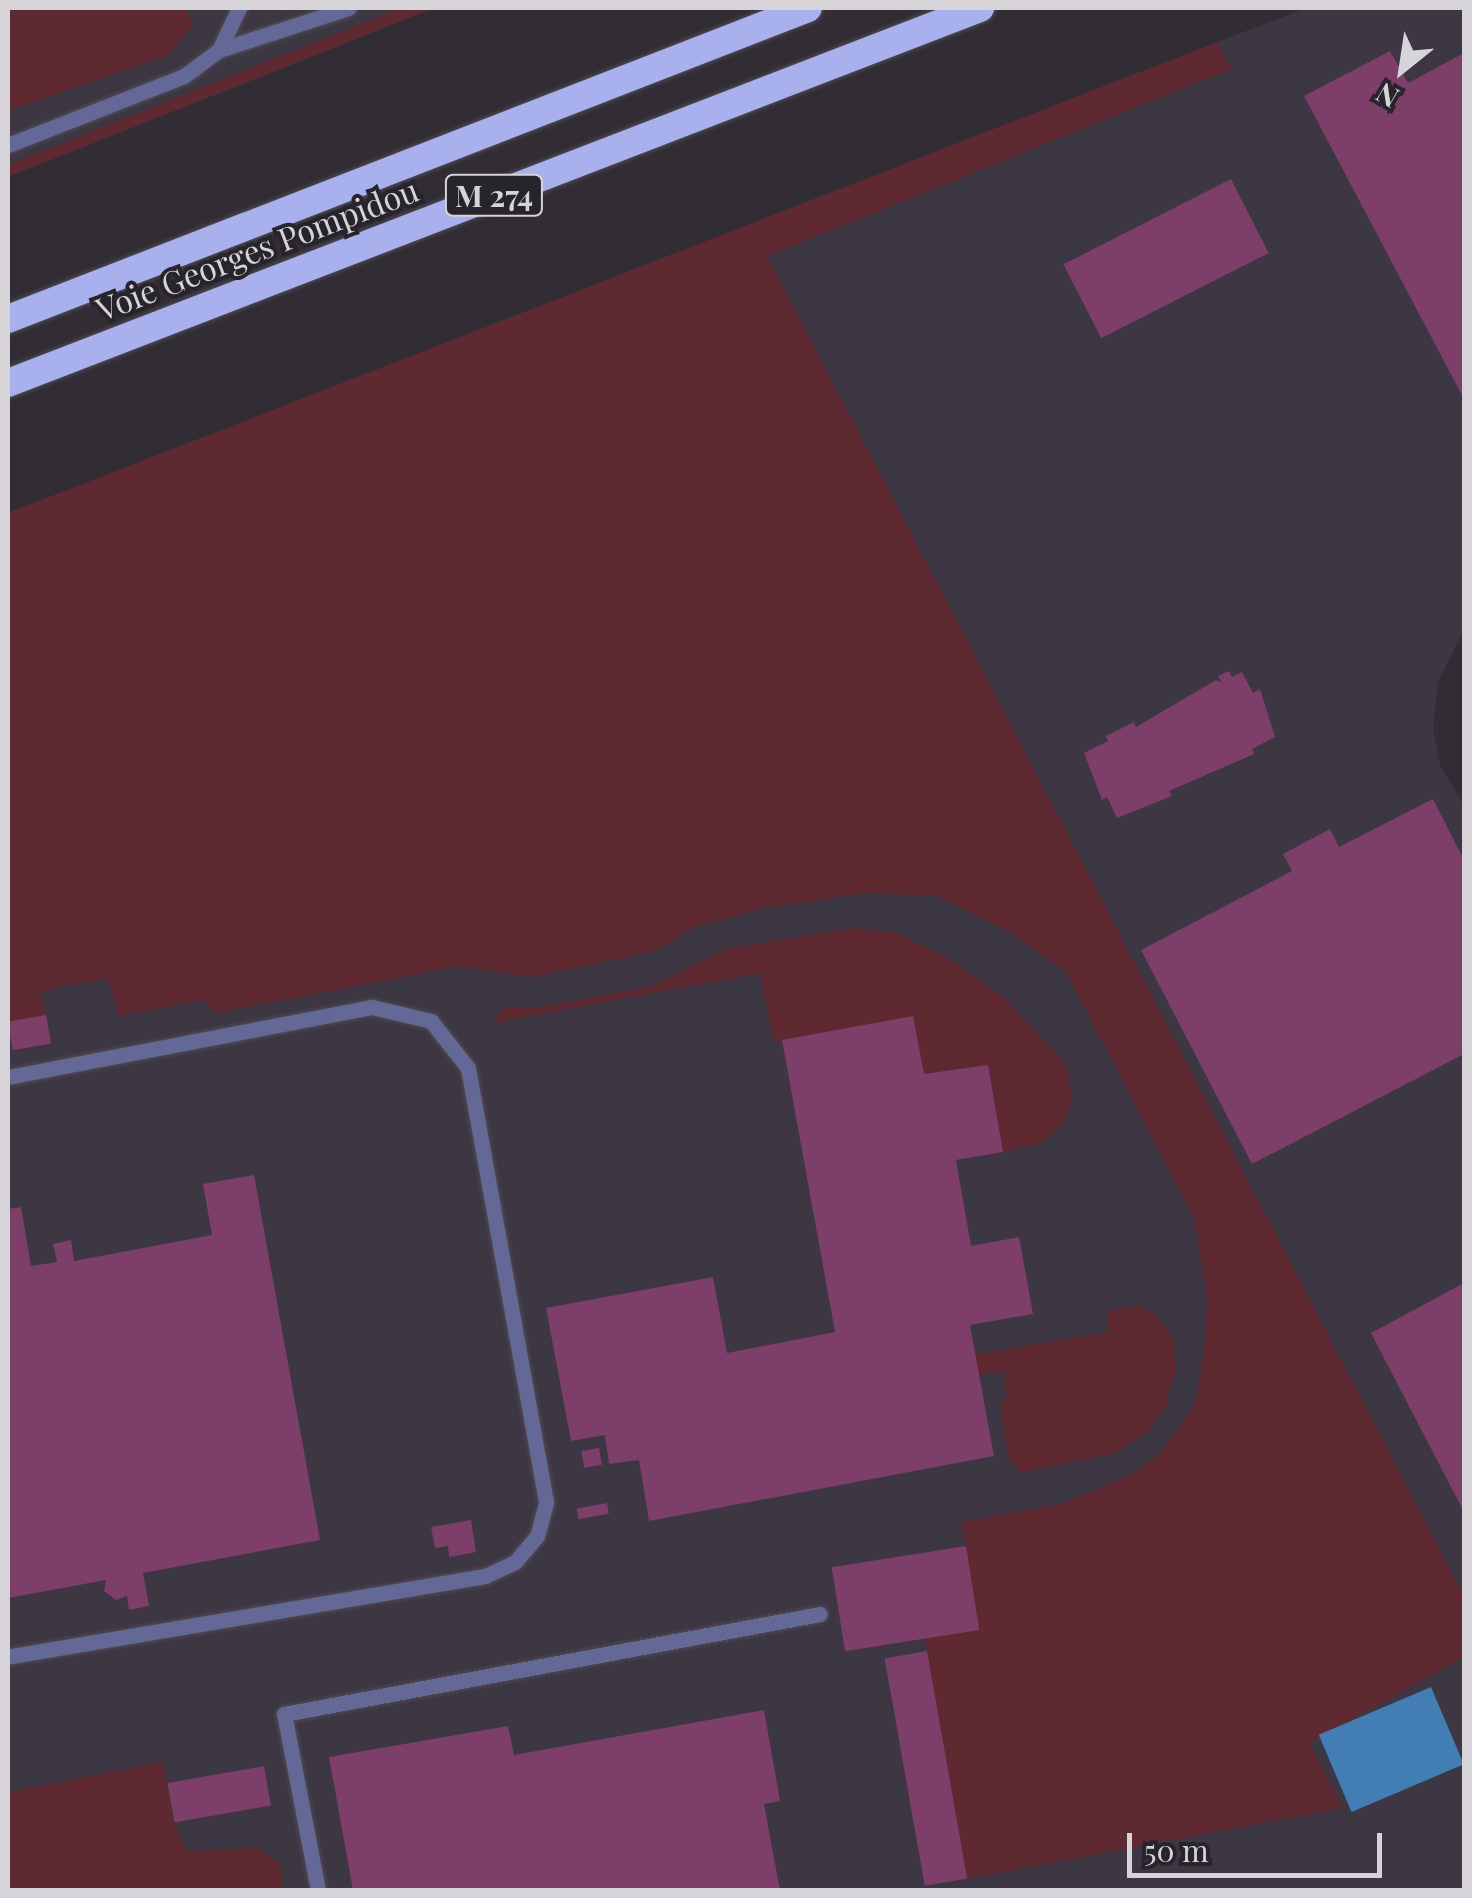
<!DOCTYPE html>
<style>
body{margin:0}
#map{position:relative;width:1472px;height:1898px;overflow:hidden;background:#322d35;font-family:"Playfair Display",serif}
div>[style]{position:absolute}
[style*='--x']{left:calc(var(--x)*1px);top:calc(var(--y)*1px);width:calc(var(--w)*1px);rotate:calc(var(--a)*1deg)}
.built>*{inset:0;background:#3d3643}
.green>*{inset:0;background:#5f2932}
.water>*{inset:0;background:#427db3;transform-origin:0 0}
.building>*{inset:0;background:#7d3e69;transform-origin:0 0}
.roads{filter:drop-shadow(0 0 2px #504b53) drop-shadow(0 0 2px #504b53)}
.service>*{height:15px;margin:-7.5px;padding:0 7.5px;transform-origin:7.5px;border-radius:7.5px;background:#636897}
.trunk>*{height:28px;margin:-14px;padding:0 14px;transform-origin:14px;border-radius:14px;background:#a8b0ee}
span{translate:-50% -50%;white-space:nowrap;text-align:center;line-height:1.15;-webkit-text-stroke:8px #28242b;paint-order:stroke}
.shield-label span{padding:2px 8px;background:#28242b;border:2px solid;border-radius:8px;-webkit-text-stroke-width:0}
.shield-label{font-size:30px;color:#d7d4d9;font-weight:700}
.street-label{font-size:32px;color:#d7d4d9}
.frame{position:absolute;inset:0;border:10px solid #d7d4d9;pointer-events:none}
.north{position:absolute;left:1352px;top:20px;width:100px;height:100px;-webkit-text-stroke:8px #28242b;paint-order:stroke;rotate:210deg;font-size:28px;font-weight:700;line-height:40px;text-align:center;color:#d7d4d9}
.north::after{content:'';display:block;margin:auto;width:35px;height:45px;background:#d7d4d9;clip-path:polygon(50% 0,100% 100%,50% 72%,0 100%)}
.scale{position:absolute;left:1127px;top:1833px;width:255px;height:45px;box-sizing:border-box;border:5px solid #d7d4d9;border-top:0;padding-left:12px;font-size:30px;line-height:35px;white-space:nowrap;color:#d7d4d9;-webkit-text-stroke:8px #28242b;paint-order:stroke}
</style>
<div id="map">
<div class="built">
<i style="clip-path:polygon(8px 8px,434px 8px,8px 177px)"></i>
<i style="clip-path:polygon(1307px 8px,1464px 8px,1464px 630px,1438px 682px,1433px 729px,1440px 765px,1464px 805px,1464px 1890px,8px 1890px,8px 607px,114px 510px,1231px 69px,1217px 42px)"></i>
</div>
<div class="green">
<i style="clip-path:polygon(8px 8px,187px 8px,193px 25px,168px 55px,8px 111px)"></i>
<i style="clip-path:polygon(401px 8px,434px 8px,8px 177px,8px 165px)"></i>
<i style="clip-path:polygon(1217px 42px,1232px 69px,767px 256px,1464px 1596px,1464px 1657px,1309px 1743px,1343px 1808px,966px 1879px,925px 1639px,966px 1546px,961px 1522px,1061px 1504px,1130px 1475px,1161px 1453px,1195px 1404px,1204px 1352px,1207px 1296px,1194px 1218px,1066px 972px,1009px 932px,937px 896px,863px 893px,760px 909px,697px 926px,655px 951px,533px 977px,459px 966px,216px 1013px,204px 1000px,118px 1016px,108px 978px,40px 991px,46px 1015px,8px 1022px,8px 513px)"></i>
<i style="clip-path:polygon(853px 928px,894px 932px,950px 959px,1005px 998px,1066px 1064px,1072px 1100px,1064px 1123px,1040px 1144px,1003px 1152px,988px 1065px,924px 1074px,913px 1019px,774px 1043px,760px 973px,493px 1023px,504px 1007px,534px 1008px,649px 987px,729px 948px)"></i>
<i style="clip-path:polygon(1139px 1305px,1156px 1315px,1173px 1338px,1176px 1369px,1166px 1405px,1147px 1433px,1113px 1454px,1021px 1472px,1009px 1459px,1000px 1406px,1007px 1396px,1003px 1372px,979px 1375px,975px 1354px,1109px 1332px,1107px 1311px)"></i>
<i style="clip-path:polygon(163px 1762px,173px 1821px,187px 1851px,258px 1848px,279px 1862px,284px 1890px,8px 1890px,8px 1792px)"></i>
</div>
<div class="water">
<i style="left:1431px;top:1687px;width:84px;height:122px;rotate:67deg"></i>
</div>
<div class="building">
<i style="clip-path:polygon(1390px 51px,1408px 83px,1464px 53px,1464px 399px,1304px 96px)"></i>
<i style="left:1231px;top:179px;width:83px;height:188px;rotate:63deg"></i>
<i style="clip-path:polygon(1229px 671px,1232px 677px,1242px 672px,1253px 693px,1260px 689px,1275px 737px,1252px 749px,1254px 754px,1169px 791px,1172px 796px,1117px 818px,1107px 797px,1102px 800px,1084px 753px,1108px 741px,1106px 736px,1134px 722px,1136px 727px,1216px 680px,1222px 683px,1218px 676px)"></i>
<i style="clip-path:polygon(1433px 799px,1464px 860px,1464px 1054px,1252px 1164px,1141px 950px,1292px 871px,1283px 854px,1330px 829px,1339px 847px)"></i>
<i style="left:46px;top:1015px;width:29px;height:39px;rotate:80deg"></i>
<i style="clip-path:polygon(913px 1016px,924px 1074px,988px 1065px,1003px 1152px,956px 1160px,971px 1246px,1019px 1237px,1033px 1314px,970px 1325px,994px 1456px,649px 1521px,639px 1460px,609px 1464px,605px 1435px,571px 1441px,546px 1308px,713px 1277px,727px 1353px,835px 1332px,782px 1040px)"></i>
<i style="clip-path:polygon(254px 1175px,320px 1540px,143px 1573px,149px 1606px,129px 1610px,127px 1596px,116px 1600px,104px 1591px,106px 1580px,8px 1598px,8px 1209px,21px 1207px,31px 1266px,57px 1262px,53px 1244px,71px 1240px,74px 1261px,212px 1235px,203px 1184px)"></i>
<i style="clip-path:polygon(1464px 1283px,1464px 1512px,1371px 1333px)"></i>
<i style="left:599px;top:1448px;width:17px;height:18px;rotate:80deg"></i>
<i style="left:607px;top:1503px;width:11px;height:31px;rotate:80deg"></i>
<i style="clip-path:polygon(471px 1520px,476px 1552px,449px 1557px,448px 1546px,435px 1548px,431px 1527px)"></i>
<i style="left:966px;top:1546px;width:85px;height:136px;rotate:81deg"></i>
<i style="left:927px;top:1651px;width:231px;height:43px;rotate:80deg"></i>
<i style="clip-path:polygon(764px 1710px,780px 1801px,764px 1804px,780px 1890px,353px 1890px,329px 1757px,508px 1726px,514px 1755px)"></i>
<i style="left:264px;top:1766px;width:40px;height:98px;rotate:80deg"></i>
</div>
<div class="roads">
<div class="service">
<i style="--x:219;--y:50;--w:136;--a:-18"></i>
<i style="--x:8;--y:145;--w:189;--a:-21.4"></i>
<i style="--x:184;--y:76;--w:44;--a:-36.6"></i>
<i style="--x:219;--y:50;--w:47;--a:-64.5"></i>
<i style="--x:8;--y:1077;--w:371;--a:-10.9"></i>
<i style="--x:372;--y:1007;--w:61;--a:13.3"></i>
<i style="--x:431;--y:1021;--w:60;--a:51.8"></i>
<i style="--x:468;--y:1068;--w:442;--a:79.8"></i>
<i style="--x:546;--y:1503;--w:34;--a:105"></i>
<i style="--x:537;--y:1536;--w:34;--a:130"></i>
<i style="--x:515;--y:1562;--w:33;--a:155"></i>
<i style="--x:485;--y:1576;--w:484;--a:170.4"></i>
<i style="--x:318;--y:1890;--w:179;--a:-100.9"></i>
<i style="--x:284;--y:1714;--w:545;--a:-10.57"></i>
</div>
<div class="trunk">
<i style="--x:8;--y:319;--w:858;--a:-21.24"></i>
<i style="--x:8;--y:383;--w:1042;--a:-21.1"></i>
</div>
</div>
<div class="shield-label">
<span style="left:494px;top:195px">M 274</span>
</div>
<div class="street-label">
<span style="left:257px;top:249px;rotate:-21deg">Voie Georges Pompidou</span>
</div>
<div class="frame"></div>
<div class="north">N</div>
<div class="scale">50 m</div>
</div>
